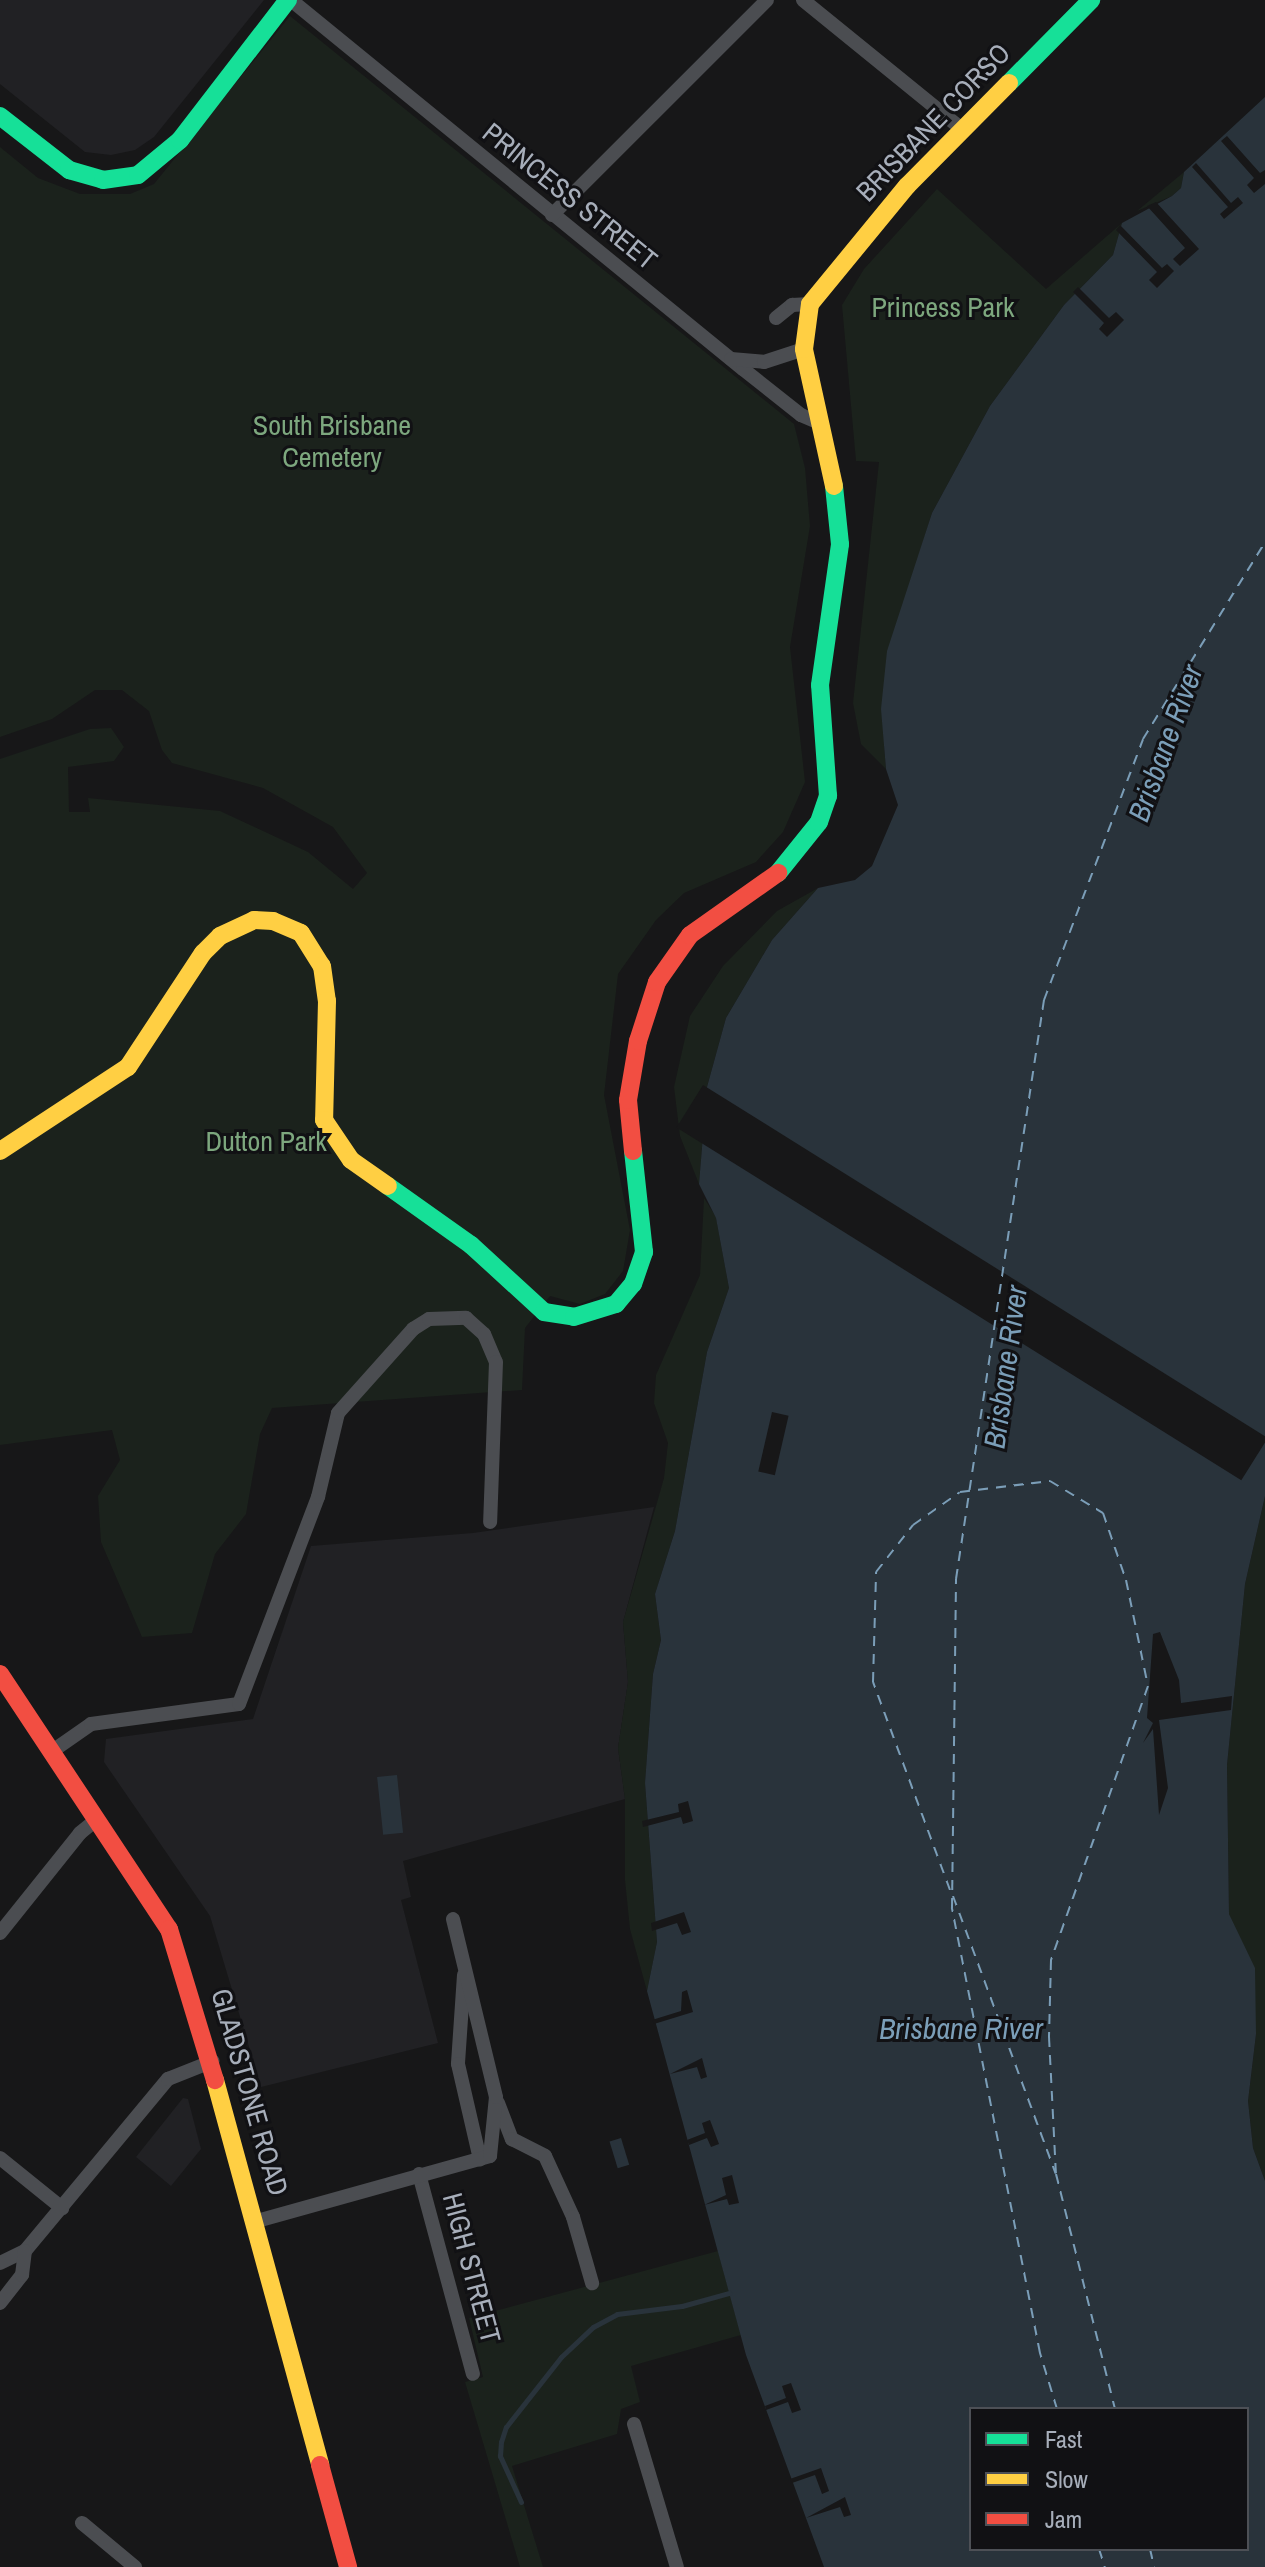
<!DOCTYPE html>
<style>
body{margin:0}
#map{position:relative;width:1265px;height:2567px;overflow:hidden;background:#171718;font-family:"Archivo Narrow",sans-serif}
div>[style]{position:absolute}
[style*='--x']{left:calc(var(--x)*1px);top:calc(var(--y)*1px);width:calc(var(--w)*1px);rotate:calc(var(--a)*1deg)}
.built>*{inset:0;background:#212124}
.green>*{inset:0;background:#1b221c}
.water>*{inset:0;background:#29333b;transform-origin:0 0}
.pier>*{inset:0;background:#171718;transform-origin:0 0}
.stream>*{height:5px;margin:-2.5px;padding:0 2.5px;transform-origin:2.5px;border-radius:2.5px;background:#29333b}
.ferry>*{height:2px;margin-top:-1px;transform-origin:0;background:repeating-linear-gradient(90deg,#7b9eb8 0 10px,transparent 0 18px)}
.street>*{height:14px;margin:-7px;padding:0 7px;transform-origin:7px;border-radius:7px;background:#4b4d51}
.fast>*{height:18px;margin:-9px;padding:0 9px;transform-origin:9px;border-radius:9px;background:#16e098}
.slow>*{height:18px;margin:-9px;padding:0 9px;transform-origin:9px;border-radius:9px;background:#ffcf43}
.jam>*{height:18px;margin:-9px;padding:0 9px;transform-origin:9px;border-radius:9px;background:#f24e42}
span{translate:-50% -50%;white-space:nowrap;text-align:center;line-height:1.15;-webkit-text-stroke:6px #111114;paint-order:stroke}
.street-label{font-size:28px;color:#a7aeba}
.park-label{font-size:28px;color:#7da77e}
.water-label{font-size:30px;color:#7b9eb8;font-style:italic}
.legend{position:absolute;left:969px;top:2407px;width:280px;height:144px;box-sizing:border-box;background:#111114;border:2px solid #4d5056;margin:0;padding:10px 14px;list-style:none;font-size:24px;color:#a7aeba}
.legend li{display:flex;align-items:center;gap:16px;height:40px}
.legend b{width:40px;border:2px solid #4d5056}
</style>
<div id="map">
<div class="built">
<i style="clip-path:polygon(0 0,264px 0,154px 137px,135px 150px,111px 155px,85px 152px,0 84px)"></i>
<i style="clip-path:polygon(654px 1507px,623px 1622px,628px 1682px,618px 1748px,625px 1799px,403px 1861px,411px 1897px,401px 1900px,438px 2043px,261px 2087px,210px 1916px,104px 1762px,106px 1739px,253px 1719px,311px 1546px,473px 1533px)"></i>
<i style="clip-path:polygon(183px 2098px,188px 2099px,201px 2149px,171px 2186px,136px 2157px)"></i>
</div>
<div class="green">
<i style="clip-path:polygon(290px 16px,794px 424px,805px 468px,810px 526px,790px 647px,805px 782px,783px 832px,756px 862px,684px 893px,656px 920px,618px 974px,604px 1095px,630px 1230px,623px 1271px,605px 1294px,580px 1304px,550px 1296px,525px 1328px,522px 1390px,272px 1408px,260px 1434px,246px 1514px,215px 1554px,192px 1633px,142px 1637px,101px 1542px,98px 1496px,120px 1460px,112px 1430px,0 1445px,0 759px,90px 729px,111px 728px,124px 747px,114px 761px,68px 767px,69px 812px,90px 812px,88px 798px,220px 811px,308px 852px,353px 889px,367px 873px,333px 827px,263px 788px,172px 763px,162px 750px,149px 711px,122px 690px,95px 690px,52px 719px,0 737px,0 147px,38px 178px,80px 194px,130px 194px,154px 184px)"></i>
<i style="clip-path:polygon(1184px 172px,1181px 188px,1172px 196px,1137px 211px)"></i>
<i style="clip-path:polygon(937px 189px,1046px 289px,1122px 223px,1113px 255px,1064px 305px,990px 406px,932px 513px,915px 568px,884px 744px,886px 769px,861px 744px,853px 703px,879px 462px,856px 461px,842px 305px,864px 269px)"></i>
<i style="clip-path:polygon(818px 888px,772px 940px,726px 1018px,707px 1087px,699px 1184px,680px 1136px,674px 1087px,690px 1016px,723px 966px,777px 911px)"></i>
<i style="clip-path:polygon(704px 1198px,716px 1217px,729px 1288px,707px 1352px,675px 1531px,655px 1594px,661px 1640px,653px 1674px,645px 1783px,657px 1942px,647px 1991px,630px 1929px,625px 1880px,625px 1799px,618px 1748px,628px 1682px,623px 1622px,664px 1478px,668px 1443px,654px 1403px,656px 1375px,700px 1275px)"></i>
<i style="clip-path:polygon(1265px 1496px,1265px 2181px,1253px 2148px,1248px 2101px,1256px 2034px,1229px 1914px,1227px 1765px,1245px 1584px)"></i>
<i style="clip-path:polygon(718px 2251px,741px 2335px,631px 2366px,640px 2402px,621px 2409px,617px 2434px,512px 2466px,543px 2567px,520px 2567px,465px 2382px,483px 2377px,469px 2318px)"></i>
</div>
<div class="water">
<i style="clip-path:polygon(evenodd,1265px 97px,1265px 1496px,1245px 1584px,1227px 1765px,1229px 1914px,1255px 1968px,1256px 2034px,1248px 2101px,1253px 2148px,1265px 2181px,1265px 2567px,824px 2567px,746px 2355px,647px 1991px,657px 1942px,645px 1783px,653px 1674px,661px 1640px,655px 1594px,675px 1531px,707px 1352px,729px 1288px,716px 1218px,699px 1184px,707px 1087px,726px 1018px,772px 940px,818px 888px,855px 880px,872px 866px,898px 805px,886px 769px,881px 709px,887px 651px,932px 513px,990px 406px,1064px 305px,1113px 255px,1122px 223px,1172px 196px,1181px 188px,1184px 172px,1265px 97px,971px 2409px,1247px 2409px,1247px 2549px,971px 2549px,971px 2409px)"></i>
<i style="left:397px;top:1775px;width:58px;height:20px;rotate:84deg"></i>
<i style="left:621px;top:2138px;width:28px;height:12px;rotate:73deg"></i>
</div>
<div class="pier">
<i style="clip-path:polygon(1227px 136px,1260px 173px,1265px 170px,1265px 184px,1254px 193px,1247px 185px,1254px 178px,1221px 141px)"></i>
<i style="clip-path:polygon(1196px 163px,1231px 203px,1238px 197px,1243px 203px,1224px 219px,1220px 214px,1228px 207px,1192px 167px)"></i>
<i style="clip-path:polygon(1156px 202px,1199px 249px,1180px 266px,1173px 259px,1185px 248px,1147px 206px)"></i>
<i style="clip-path:polygon(1120px 225px,1162px 268px,1167px 264px,1174px 271px,1157px 288px,1149px 280px,1157px 272px,1116px 230px)"></i>
<i style="clip-path:polygon(1078px 287px,1109px 318px,1116px 312px,1124px 320px,1107px 337px,1099px 329px,1104px 323px,1073px 292px)"></i>
<i style="left:703px;top:1085px;width:666px;height:50px;rotate:32deg"></i>
<i style="left:772px;top:1412px;width:17px;height:61px;rotate:13deg"></i>
<i style="clip-path:polygon(1160px 1632px,1179px 1680px,1181px 1703px,1232px 1696px,1231px 1710px,1159px 1720px,1168px 1788px,1159px 1815px,1153px 1729px,1143px 1743px,1153px 1723px,1147px 1718px,1153px 1634px)"></i>
<i style="clip-path:polygon(688px 1801px,693px 1821px,683px 1824px,681px 1817px,643px 1827px,642px 1821px,679px 1812px,678px 1804px)"></i>
<i style="clip-path:polygon(684px 1912px,691px 1932px,682px 1935px,677px 1923px,652px 1931px,651px 1923px)"></i>
<i style="clip-path:polygon(687px 1990px,693px 2012px,654px 2024px,652px 2020px,681px 2011px,682px 1992px)"></i>
<i style="clip-path:polygon(702px 2058px,707px 2077px,701px 2079px,697px 2067px,670px 2074px)"></i>
<i style="clip-path:polygon(710px 2120px,719px 2144px,711px 2147px,707px 2138px,689px 2145px,687px 2140px,705px 2133px,702px 2123px)"></i>
<i style="clip-path:polygon(732px 2175px,739px 2203px,729px 2205px,727px 2199px,704px 2205px,726px 2195px,722px 2178px)"></i>
<i style="clip-path:polygon(791px 2383px,801px 2410px,792px 2413px,788px 2402px,766px 2410px,765px 2406px,786px 2398px,782px 2386px)"></i>
<i style="clip-path:polygon(821px 2468px,829px 2491px,822px 2494px,815px 2475px,792px 2483px,790px 2479px)"></i>
<i style="clip-path:polygon(845px 2497px,851px 2515px,844px 2517px,840px 2507px,806px 2518px)"></i>
</div>
<div class="stream">
<i style="--x:521;--y:2502;--w:51;--a:-114.5"></i>
<i style="--x:500;--y:2456;--w:14;--a:-86"></i>
<i style="--x:501;--y:2442;--w:16;--a:-72"></i>
<i style="--x:506;--y:2427;--w:89;--a:-51.8"></i>
<i style="--x:561;--y:2357;--w:44;--a:-43.2"></i>
<i style="--x:593;--y:2327;--w:27;--a:-28"></i>
<i style="--x:617;--y:2314;--w:65;--a:-7"></i>
<i style="--x:682;--y:2306;--w:49;--a:-15.5"></i>
</div>
<div class="ferry">
<i style="--x:950;--y:1890;--w:222;--a:-110.3"></i>
<i style="--x:873;--y:1682;--w:110;--a:-88.4"></i>
<i style="--x:876;--y:1572;--w:60;--a:-51.8"></i>
<i style="--x:913;--y:1525;--w:57;--a:-35.1"></i>
<i style="--x:960;--y:1492;--w:91;--a:-7"></i>
<i style="--x:1050;--y:1481;--w:62;--a:31.1"></i>
<i style="--x:1103;--y:1513;--w:71;--a:71.1"></i>
<i style="--x:1126;--y:1580;--w:108;--a:78.3"></i>
<i style="--x:1148;--y:1686;--w:291;--a:109.5"></i>
<i style="--x:1051;--y:1960;--w:77;--a:91.5"></i>
<i style="--x:1049;--y:2037;--w:137;--a:87.1"></i>
<i style="--x:953;--y:1896;--w:296;--a:69.7"></i>
<i style="--x:1056;--y:2174;--w:242;--a:75.9"></i>
<i style="--x:1057;--y:2409;--w:59;--a:-106.9"></i>
<i style="--x:1040;--y:2353;--w:454;--a:-101.2"></i>
<i style="--x:952;--y:1908;--w:329;--a:-89.3"></i>
<i style="--x:956;--y:1579;--w:586;--a:-81.36"></i>
<i style="--x:1044;--y:1000;--w:279;--a:-69.2"></i>
<i style="--x:1143;--y:739;--w:232;--a:-58.2"></i>
<i style="--x:1099;--y:2549;--w:19;--a:72"></i>
<i style="--x:1150;--y:2549;--w:18;--a:77"></i>
</div>
<div class="street">
<i style="--x:291;--y:0;--w:583;--a:39.23"></i>
<i style="--x:743;--y:369;--w:74;--a:38.4"></i>
<i style="--x:801;--y:415;--w:23;--a:23"></i>
<i style="--x:803;--y:0;--w:205;--a:39.1"></i>
<i style="--x:552;--y:215;--w:304;--a:-45"></i>
<i style="--x:776;--y:318;--w:21;--a:-39"></i>
<i style="--x:792;--y:305;--w:18;--a:-3"></i>
<i style="--x:731;--y:359;--w:33;--a:5"></i>
<i style="--x:764;--y:362;--w:42;--a:-18"></i>
<i style="--x:51;--y:1752;--w:49;--a:-35"></i>
<i style="--x:91;--y:1724;--w:149;--a:-7.7"></i>
<i style="--x:239;--y:1704;--w:222;--a:-69.1"></i>
<i style="--x:318;--y:1497;--w:86;--a:-76.6"></i>
<i style="--x:338;--y:1413;--w:113;--a:-48.2"></i>
<i style="--x:413;--y:1329;--w:19;--a:-32"></i>
<i style="--x:429;--y:1319;--w:37;--a:-2"></i>
<i style="--x:466;--y:1318;--w:24;--a:42"></i>
<i style="--x:484;--y:1334;--w:30;--a:67"></i>
<i style="--x:496;--y:1362;--w:160;--a:92.1"></i>
<i style="--x:0;--y:1933;--w:128;--a:-51.3"></i>
<i style="--x:80;--y:1833;--w:21;--a:-39"></i>
<i style="--x:464;--y:1975;--w:89;--a:93.9"></i>
<i style="--x:458;--y:2064;--w:98;--a:77"></i>
<i style="--x:498;--y:2103;--w:39;--a:69"></i>
<i style="--x:512;--y:2139;--w:37;--a:27"></i>
<i style="--x:545;--y:2156;--w:67;--a:65.3"></i>
<i style="--x:573;--y:2217;--w:69;--a:73.9"></i>
<i style="--x:0;--y:2158;--w:80;--a:38.9"></i>
<i style="--x:419;--y:2174;--w:207;--a:74.9"></i>
<i style="--x:257;--y:2221;--w:242;--a:-15.6"></i>
<i style="--x:490;--y:2156;--w:59;--a:-84.2"></i>
<i style="--x:496;--y:2097;--w:183;--a:-103.6"></i>
<i style="--x:0;--y:2263;--w:28;--a:-26"></i>
<i style="--x:25;--y:2251;--w:224;--a:-50.3"></i>
<i style="--x:168;--y:2079;--w:48;--a:-21.8"></i>
<i style="--x:0;--y:2303;--w:36;--a:-52"></i>
<i style="--x:22;--y:2275;--w:24;--a:-83"></i>
<i style="--x:634;--y:2424;--w:149;--a:73.3"></i>
<i style="--x:82;--y:2523;--w:69;--a:39.7"></i>
</div>
<div class="fast">
<i style="--x:1009;--y:83;--w:117;--a:-45.3"></i>
<i style="--x:0;--y:116;--w:88;--a:38"></i>
<i style="--x:69;--y:170;--w:35;--a:16"></i>
<i style="--x:103;--y:180;--w:35;--a:-8"></i>
<i style="--x:138;--y:175;--w:55;--a:-39.8"></i>
<i style="--x:180;--y:140;--w:177;--a:-52.4"></i>
<i style="--x:778;--y:873;--w:65;--a:-51.2"></i>
<i style="--x:819;--y:822;--w:28;--a:-71"></i>
<i style="--x:828;--y:796;--w:111;--a:-94.1"></i>
<i style="--x:820;--y:685;--w:142;--a:-81.9"></i>
<i style="--x:840;--y:544;--w:58;--a:-95.9"></i>
<i style="--x:388;--y:1186;--w:102;--a:35.4"></i>
<i style="--x:471;--y:1245;--w:99;--a:42.5"></i>
<i style="--x:544;--y:1312;--w:30;--a:9"></i>
<i style="--x:574;--y:1317;--w:44;--a:-17.2"></i>
<i style="--x:616;--y:1304;--w:26;--a:-50"></i>
<i style="--x:633;--y:1284;--w:34;--a:-71"></i>
<i style="--x:644;--y:1252;--w:102;--a:-96.2"></i>
</div>
<div class="slow">
<i style="--x:834;--y:486;--w:140;--a:-102.4"></i>
<i style="--x:804;--y:349;--w:45;--a:-82.4"></i>
<i style="--x:810;--y:304;--w:153;--a:-50.6"></i>
<i style="--x:907;--y:186;--w:145;--a:-45.3"></i>
<i style="--x:0;--y:1151;--w:153;--a:-33.3"></i>
<i style="--x:128;--y:1067;--w:136;--a:-56.7"></i>
<i style="--x:203;--y:953;--w:24;--a:-45"></i>
<i style="--x:220;--y:936;--w:38;--a:-25"></i>
<i style="--x:254;--y:920;--w:19;--a:3"></i>
<i style="--x:273;--y:921;--w:30;--a:23"></i>
<i style="--x:301;--y:933;--w:39;--a:58"></i>
<i style="--x:322;--y:966;--w:35;--a:82"></i>
<i style="--x:327;--y:1001;--w:119;--a:91.4"></i>
<i style="--x:324;--y:1120;--w:48;--a:56"></i>
<i style="--x:351;--y:1160;--w:45;--a:35.1"></i>
<i style="--x:215;--y:2080;--w:399;--a:74.7"></i>
</div>
<div class="jam">
<i style="--x:633;--y:1151;--w:51;--a:-95.6"></i>
<i style="--x:628;--y:1100;--w:60;--a:-80.4"></i>
<i style="--x:638;--y:1041;--w:62;--a:-72.1"></i>
<i style="--x:657;--y:982;--w:57;--a:-54.9"></i>
<i style="--x:690;--y:935;--w:108;--a:-35.2"></i>
<i style="--x:0;--y:1674;--w:306;--a:56.5"></i>
<i style="--x:169;--y:1929;--w:158;--a:73.1"></i>
<i style="--x:320;--y:2465;--w:106;--a:74.6"></i>
</div>
<div class="street-label">
<span style="left:933px;top:122px;rotate:-46deg">BRISBANE CORSO</span>
<span style="left:570px;top:196px;rotate:39deg">PRINCESS STREET</span>
<span style="left:250px;top:2092px;rotate:74deg">GLADSTONE ROAD</span>
<span style="left:472px;top:2268px;rotate:75deg">HIGH STREET</span>
</div>
<div class="park-label">
<span style="left:943px;top:307px">Princess Park</span>
<span style="left:332px;top:441px">South Brisbane<br>Cemetery</span>
<span style="left:266px;top:1141px">Dutton Park</span>
</div>
<div class="water-label">
<span style="left:1165px;top:743px;rotate:-70deg">Brisbane River</span>
<span style="left:1005px;top:1367px;rotate:-82deg">Brisbane River</span>
<span style="left:961px;top:2028px">Brisbane River</span>
</div>
<ul class="legend">
<li><b style="height:10px;background:#16e098"></b>Fast</li>
<li><b style="height:10px;background:#ffcf43"></b>Slow</li>
<li><b style="height:10px;background:#f24e42"></b>Jam</li>
</ul>
</div>
